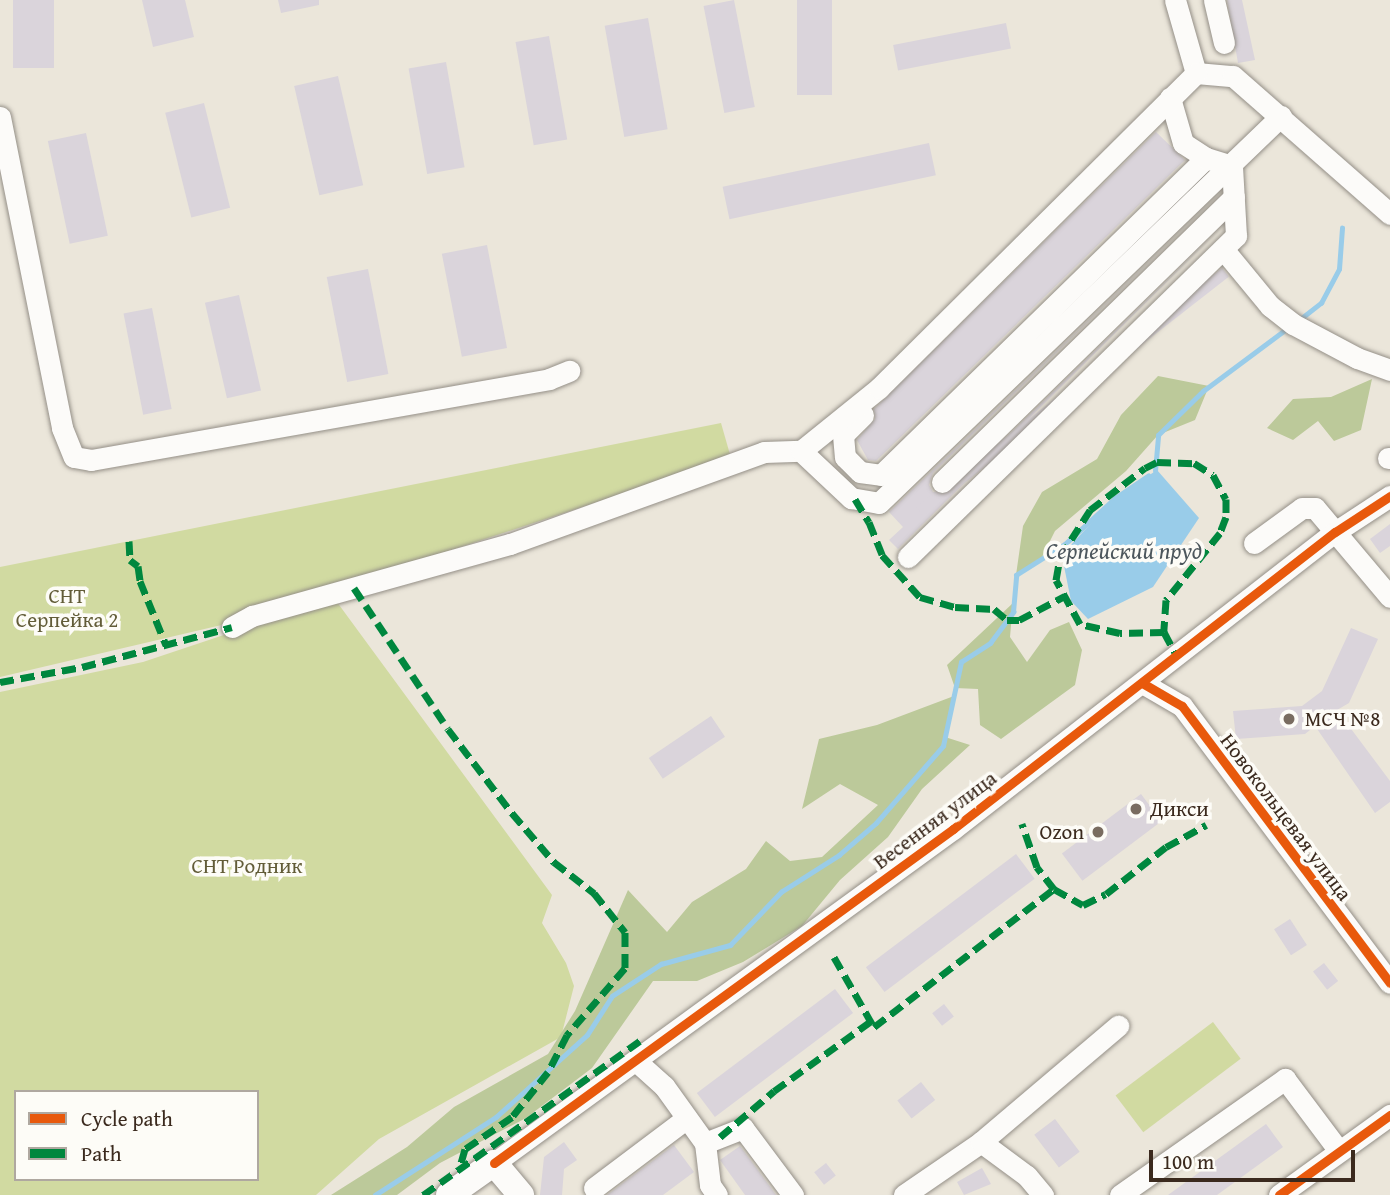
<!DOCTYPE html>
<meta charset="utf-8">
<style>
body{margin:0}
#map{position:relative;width:1390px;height:1195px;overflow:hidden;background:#ebe6da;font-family:"Gentium Book Plus",serif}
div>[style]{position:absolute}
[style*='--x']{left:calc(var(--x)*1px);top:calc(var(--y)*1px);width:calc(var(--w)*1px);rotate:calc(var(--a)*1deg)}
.green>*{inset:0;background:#d1daa1;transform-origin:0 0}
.forest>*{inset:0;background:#bcc99a}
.water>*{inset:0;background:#99cce9}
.stream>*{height:4.5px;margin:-2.25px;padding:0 2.25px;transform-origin:2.25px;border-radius:2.25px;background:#99cce9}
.building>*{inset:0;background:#dad4db;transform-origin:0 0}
.roads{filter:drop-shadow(0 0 2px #948f87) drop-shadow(0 0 2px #948f87)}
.minor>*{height:21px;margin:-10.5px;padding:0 10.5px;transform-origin:10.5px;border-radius:10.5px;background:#fcfbf9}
.major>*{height:26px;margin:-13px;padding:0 13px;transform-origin:13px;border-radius:13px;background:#fcfbf9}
.quiet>*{height:7px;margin-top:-3.5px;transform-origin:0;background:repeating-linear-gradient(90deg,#00873e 0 14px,transparent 0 21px)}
.cycleway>*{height:9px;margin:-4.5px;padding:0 4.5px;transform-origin:4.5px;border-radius:4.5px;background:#e8590c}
.dots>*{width:19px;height:19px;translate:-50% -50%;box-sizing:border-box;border:4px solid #fdfcf7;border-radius:50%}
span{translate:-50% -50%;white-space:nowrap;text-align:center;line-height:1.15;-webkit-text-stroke:7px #fdfcf7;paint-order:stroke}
.park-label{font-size:21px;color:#625c38}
.poi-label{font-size:21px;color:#3b2a1e}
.left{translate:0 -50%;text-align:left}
.right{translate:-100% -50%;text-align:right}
.street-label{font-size:21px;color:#3b2a1e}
.water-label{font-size:23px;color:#4d575d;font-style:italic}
.legend{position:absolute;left:14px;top:1090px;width:245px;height:91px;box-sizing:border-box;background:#fdfcf7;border:2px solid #afa8a0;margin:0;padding:9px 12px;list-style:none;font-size:21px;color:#3b2a1e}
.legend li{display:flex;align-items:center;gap:14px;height:35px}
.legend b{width:35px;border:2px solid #afa8a0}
.scale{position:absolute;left:1149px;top:1150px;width:206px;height:32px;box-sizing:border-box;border:4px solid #3b2a1e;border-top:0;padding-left:9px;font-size:21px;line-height:24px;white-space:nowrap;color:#3b2a1e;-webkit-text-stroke:5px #fdfcf7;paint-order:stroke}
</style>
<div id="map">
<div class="green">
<i style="clip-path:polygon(721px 423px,731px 458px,230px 623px,0 677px,0 567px)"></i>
<i style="clip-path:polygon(evenodd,334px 598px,552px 895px,542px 923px,566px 963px,574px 986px,561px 1037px,379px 1139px,316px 1195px,0 1195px,0 692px,143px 662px,334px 598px,16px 1092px,257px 1092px,257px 1179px,16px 1179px,16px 1092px)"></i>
<i style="left:1213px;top:1022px;width:46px;height:122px;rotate:53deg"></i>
</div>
<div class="forest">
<i style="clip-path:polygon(1158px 376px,1209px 386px,1195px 420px,1158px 435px,1126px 471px,1055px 531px,1041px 559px,1016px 575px,1023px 526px,1042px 492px,1097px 459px,1121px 415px)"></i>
<i style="clip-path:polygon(1372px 379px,1361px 430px,1334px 441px,1318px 421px,1293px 440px,1267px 428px,1293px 399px,1331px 397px)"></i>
<i style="clip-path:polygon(1013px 603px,1010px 637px,1027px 662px,1050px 630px,1069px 622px,1082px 650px,1075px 685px,1001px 739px,980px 725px,978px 689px,955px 688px,947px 665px)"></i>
<i style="clip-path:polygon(954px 696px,945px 737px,970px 745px,922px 789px,888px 837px,840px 880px,802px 926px,743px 962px,697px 981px,653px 981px,592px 1068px,526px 1118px,440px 1163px,397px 1195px,331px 1195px,407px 1147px,454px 1107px,548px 1054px,575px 1011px,628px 890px,667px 932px,692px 902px,746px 869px,766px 841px,790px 861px,822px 857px,878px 805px,840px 784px,802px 809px,819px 739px,877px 725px)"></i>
</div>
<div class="water">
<i style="clip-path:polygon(1157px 470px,1199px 518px,1153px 587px,1088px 619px,1071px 601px,1063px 561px,1068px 548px,1115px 498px)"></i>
</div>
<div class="stream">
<i style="--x:1299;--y:320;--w:28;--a:-38"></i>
<i style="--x:1321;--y:303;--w:38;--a:-62"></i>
<i style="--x:1339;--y:269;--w:41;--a:-85.8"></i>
<i style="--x:1155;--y:471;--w:36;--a:-85"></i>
<i style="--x:1158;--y:435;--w:63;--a:-44.4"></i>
<i style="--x:1203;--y:391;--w:107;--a:-36.7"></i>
<i style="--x:375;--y:1195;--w:144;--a:-32.8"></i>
<i style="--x:496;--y:1117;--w:122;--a:-42"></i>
<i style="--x:587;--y:1035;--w:46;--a:-57.3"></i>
<i style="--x:612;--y:996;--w:59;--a:-33.1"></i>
<i style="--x:661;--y:964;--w:72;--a:-15.4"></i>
<i style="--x:730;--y:945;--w:74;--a:-46.1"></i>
<i style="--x:781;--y:892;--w:69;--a:-32.5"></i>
<i style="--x:839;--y:855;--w:49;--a:-40.9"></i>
<i style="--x:876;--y:823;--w:102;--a:-49"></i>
<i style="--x:943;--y:746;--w:86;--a:-77.9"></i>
<i style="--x:961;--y:662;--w:35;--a:-33"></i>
<i style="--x:990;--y:643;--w:39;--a:-53"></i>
<i style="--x:1013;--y:612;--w:37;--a:-85"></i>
<i style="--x:1016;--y:575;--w:58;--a:-32.3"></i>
<i style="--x:1065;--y:544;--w:68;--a:-42.6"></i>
<i style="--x:1115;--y:498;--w:40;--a:-34"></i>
</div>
<div class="building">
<i style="left:13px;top:0;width:41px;height:68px"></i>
<i style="clip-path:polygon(142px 0,185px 0,194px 37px,153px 47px)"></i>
<i style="clip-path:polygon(278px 0,319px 0,319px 5px,281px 13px)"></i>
<i style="left:734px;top:0;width:109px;height:31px;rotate:79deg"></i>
<i style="left:797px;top:0;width:35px;height:95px"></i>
<i style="clip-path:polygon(1227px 0,1242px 0,1255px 60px,1238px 63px)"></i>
<i style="left:648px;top:18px;width:113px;height:44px;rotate:80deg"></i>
<i style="left:1006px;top:23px;width:26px;height:115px;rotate:79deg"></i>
<i style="left:549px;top:36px;width:105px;height:34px;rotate:80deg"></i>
<i style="left:446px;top:62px;width:107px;height:38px;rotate:80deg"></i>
<i style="left:338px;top:76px;width:112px;height:45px;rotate:77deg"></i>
<i style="left:204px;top:103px;width:108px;height:40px;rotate:76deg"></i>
<i style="clip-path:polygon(1156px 132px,1185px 160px,876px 461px,868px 460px,857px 440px,875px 419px,874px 409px)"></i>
<i style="left:86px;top:133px;width:105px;height:39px;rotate:78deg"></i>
<i style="left:929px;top:143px;width:33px;height:211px;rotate:78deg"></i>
<i style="clip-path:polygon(1222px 227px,898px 549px,889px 540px,903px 527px,889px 512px,1174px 238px,933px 473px,929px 485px,933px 492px,951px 491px)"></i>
<i style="left:487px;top:245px;width:105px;height:46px;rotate:79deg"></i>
<i style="left:1222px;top:268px;width:11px;height:388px;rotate:52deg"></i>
<i style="left:368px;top:269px;width:107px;height:42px;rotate:79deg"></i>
<i style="left:239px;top:295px;width:98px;height:35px;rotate:77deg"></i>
<i style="left:152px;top:308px;width:103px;height:29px;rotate:79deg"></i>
<i style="clip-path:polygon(1390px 524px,1390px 546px,1380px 553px,1370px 539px)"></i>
<i style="clip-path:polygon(1351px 628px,1378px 639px,1349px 703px,1337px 710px,1390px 781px,1390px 802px,1375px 813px,1315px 726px,1305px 734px,1236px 739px,1233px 711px,1302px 706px,1322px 691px)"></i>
<i style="left:711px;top:716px;width:25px;height:75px;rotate:56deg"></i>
<i style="left:1141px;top:794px;width:34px;height:99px;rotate:53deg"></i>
<i style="left:1016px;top:854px;width:31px;height:188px;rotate:53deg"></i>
<i style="left:1290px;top:919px;width:31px;height:19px;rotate:57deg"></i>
<i style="left:1324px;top:963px;width:23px;height:14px;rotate:52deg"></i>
<i style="left:835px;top:989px;width:30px;height:173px;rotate:53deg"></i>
<i style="left:944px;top:1004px;width:16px;height:15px;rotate:52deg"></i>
<i style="left:921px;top:1082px;width:23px;height:30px;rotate:52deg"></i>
<i style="left:1055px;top:1119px;width:41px;height:26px;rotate:53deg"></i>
<i style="clip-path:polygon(1266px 1124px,1283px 1147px,1217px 1195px,1168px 1195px)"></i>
<i style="clip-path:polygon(564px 1142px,577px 1160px,564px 1169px,562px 1195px,540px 1195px,544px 1157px)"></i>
<i style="clip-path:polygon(674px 1145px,694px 1172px,663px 1195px,607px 1195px)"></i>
<i style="clip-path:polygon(740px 1146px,766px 1181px,776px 1195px,745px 1195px,720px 1160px)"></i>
<i style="left:826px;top:1163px;width:16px;height:15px;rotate:52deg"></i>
<i style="clip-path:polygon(982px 1168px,991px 1184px,964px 1195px,957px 1182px)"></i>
</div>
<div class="roads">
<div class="minor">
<i style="--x:1175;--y:0;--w:76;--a:74"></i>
<i style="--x:1196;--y:73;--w:37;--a:5"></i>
<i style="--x:1233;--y:76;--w:209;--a:41.3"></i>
<i style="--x:1214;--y:0;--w:44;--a:76.9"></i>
<i style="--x:0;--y:117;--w:317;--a:78.7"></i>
<i style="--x:62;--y:428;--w:31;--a:68"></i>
<i style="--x:74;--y:457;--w:17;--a:10"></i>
<i style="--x:91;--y:460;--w:465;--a:-10"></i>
<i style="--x:549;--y:379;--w:22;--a:-22"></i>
<i style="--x:1223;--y:249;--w:74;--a:50.5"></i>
<i style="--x:1270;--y:306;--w:29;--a:38"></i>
<i style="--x:1293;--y:324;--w:72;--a:28"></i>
<i style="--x:1357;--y:358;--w:35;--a:20"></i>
<i style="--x:863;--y:415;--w:28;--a:135"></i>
<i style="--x:843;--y:435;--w:22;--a:85"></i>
<i style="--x:845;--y:457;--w:21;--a:45"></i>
<i style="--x:860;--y:472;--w:21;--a:8"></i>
<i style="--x:881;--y:475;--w:454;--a:-44.3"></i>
<i style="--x:801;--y:451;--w:69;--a:43.2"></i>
<i style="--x:851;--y:498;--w:28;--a:10"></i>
<i style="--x:879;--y:503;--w:558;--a:-43.91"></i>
<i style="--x:1388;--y:458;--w:2;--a:0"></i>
<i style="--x:942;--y:482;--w:408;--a:-44.3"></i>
<i style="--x:1254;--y:543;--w:59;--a:-36.1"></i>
<i style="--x:1302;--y:508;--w:13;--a:0"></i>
<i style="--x:1315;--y:508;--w:116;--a:49.9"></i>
<i style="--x:908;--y:557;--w:459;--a:-44.4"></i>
<i style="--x:1236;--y:236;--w:70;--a:-93.3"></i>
<i style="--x:1232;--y:166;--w:27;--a:-163"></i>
<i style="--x:1206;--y:158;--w:27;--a:-147"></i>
<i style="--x:1183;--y:143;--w:47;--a:-106.1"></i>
<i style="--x:232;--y:627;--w:23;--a:-29"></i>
<i style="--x:252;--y:616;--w:268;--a:-15.6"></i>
<i style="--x:510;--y:544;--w:270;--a:-19.9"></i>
<i style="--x:764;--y:452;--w:37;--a:-2"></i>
<i style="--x:801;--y:451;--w:100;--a:-38.9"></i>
<i style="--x:879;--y:388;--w:447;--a:-44.8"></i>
<i style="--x:1144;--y:684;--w:44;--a:30.1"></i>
<i style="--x:1182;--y:706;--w:346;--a:53.1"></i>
<i style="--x:636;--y:1061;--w:38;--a:42"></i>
<i style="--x:664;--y:1086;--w:70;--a:54.3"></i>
<i style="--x:705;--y:1143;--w:41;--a:-21.5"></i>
<i style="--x:743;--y:1128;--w:84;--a:53.3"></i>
<i style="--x:981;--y:1142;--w:57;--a:36.5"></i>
<i style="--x:1027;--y:1176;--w:25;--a:50"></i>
<i style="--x:705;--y:1143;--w:42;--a:83.2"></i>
<i style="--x:710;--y:1185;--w:12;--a:55"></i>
<i style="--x:494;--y:1163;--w:568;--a:-36.04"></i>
<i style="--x:953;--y:829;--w:484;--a:-37.9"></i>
<i style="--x:1335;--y:532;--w:66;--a:-33.2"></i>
<i style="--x:594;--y:1188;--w:116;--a:-37"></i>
<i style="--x:904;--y:1195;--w:93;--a:-34.5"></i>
<i style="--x:981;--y:1142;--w:180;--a:-40.3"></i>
<i style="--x:1120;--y:1195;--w:202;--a:-35.1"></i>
<i style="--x:1285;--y:1079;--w:90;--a:53.1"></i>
<i style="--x:1279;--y:1195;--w:137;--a:-35.8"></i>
</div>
<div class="major">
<i style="--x:449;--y:1195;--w:55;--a:-35.4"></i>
<i style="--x:494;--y:1163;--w:42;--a:49.8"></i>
</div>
</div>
<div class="quiet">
<i style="--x:855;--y:499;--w:27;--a:59"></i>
<i style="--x:869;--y:522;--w:35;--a:68"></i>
<i style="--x:882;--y:555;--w:57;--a:47.9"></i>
<i style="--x:920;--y:597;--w:36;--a:16"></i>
<i style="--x:955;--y:607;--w:39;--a:3"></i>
<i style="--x:994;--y:609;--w:17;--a:40"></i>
<i style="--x:1007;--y:620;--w:12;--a:0"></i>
<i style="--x:1019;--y:620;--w:52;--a:-27.6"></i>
<i style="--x:129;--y:541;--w:19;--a:87"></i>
<i style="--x:130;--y:560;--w:10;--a:37"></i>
<i style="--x:138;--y:566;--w:15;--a:82"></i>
<i style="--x:140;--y:581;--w:69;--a:67.9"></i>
<i style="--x:354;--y:588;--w:169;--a:56.3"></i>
<i style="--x:448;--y:729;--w:106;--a:52.7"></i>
<i style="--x:512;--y:813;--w:65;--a:49.4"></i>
<i style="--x:554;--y:862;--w:51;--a:37.8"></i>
<i style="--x:594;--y:893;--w:50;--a:51.5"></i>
<i style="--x:625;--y:932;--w:36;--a:90"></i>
<i style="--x:625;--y:968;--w:89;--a:130.9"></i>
<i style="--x:567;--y:1035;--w:42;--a:117.2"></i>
<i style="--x:548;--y:1072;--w:58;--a:128.7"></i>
<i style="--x:512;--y:1117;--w:57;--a:145.8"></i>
<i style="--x:465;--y:1149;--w:19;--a:106"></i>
<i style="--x:1164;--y:632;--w:44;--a:178.7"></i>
<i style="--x:1120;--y:633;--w:41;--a:-167.3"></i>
<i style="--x:1080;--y:624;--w:50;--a:-118.6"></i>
<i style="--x:1056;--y:580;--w:23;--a:-80"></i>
<i style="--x:1060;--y:557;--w:56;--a:-57.4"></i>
<i style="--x:1090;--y:510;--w:69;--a:-37.4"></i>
<i style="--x:1145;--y:468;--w:13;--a:-27"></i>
<i style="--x:1157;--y:462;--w:37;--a:2"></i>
<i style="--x:1194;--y:463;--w:22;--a:32"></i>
<i style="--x:1213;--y:475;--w:27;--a:62"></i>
<i style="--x:1226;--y:499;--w:18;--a:90"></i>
<i style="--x:1226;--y:517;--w:17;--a:111"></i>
<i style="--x:1220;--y:533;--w:86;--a:128.9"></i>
<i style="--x:1166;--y:600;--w:32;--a:94"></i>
<i style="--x:1164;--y:632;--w:26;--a:62"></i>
<i style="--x:0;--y:682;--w:83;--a:-10.4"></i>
<i style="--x:82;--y:667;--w:155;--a:-14.9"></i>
<i style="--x:1054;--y:889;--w:33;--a:29"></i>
<i style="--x:1083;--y:905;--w:25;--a:-26"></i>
<i style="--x:1106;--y:894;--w:76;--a:-38.1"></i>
<i style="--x:1166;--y:847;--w:46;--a:-28.8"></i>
<i style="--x:834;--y:957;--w:81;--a:60.3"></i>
<i style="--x:874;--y:1027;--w:227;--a:-37.5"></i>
<i style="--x:1054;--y:889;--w:28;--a:-128"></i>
<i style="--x:1037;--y:867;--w:46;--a:-109.2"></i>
<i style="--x:720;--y:1137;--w:71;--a:-40.4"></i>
<i style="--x:774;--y:1091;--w:120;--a:-35.8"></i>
<i style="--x:423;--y:1195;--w:266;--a:-35.4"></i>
</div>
<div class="cycleway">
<i style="--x:1144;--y:684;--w:44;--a:30.1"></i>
<i style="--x:1182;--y:706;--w:346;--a:53.1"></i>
<i style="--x:494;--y:1163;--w:568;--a:-36.04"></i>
<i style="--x:953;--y:829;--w:484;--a:-37.9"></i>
<i style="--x:1335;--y:532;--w:66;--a:-33.2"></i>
<i style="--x:1279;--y:1195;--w:137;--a:-35.8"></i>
</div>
<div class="dots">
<i style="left:1289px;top:719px;background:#796c60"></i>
<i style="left:1136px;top:809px;background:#796c60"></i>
<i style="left:1098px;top:832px;background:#796c60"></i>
</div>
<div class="park-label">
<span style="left:67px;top:608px">СНТ<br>Серпейка 2</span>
<span style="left:247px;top:866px">СНТ Родник</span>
</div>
<div class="poi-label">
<span class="left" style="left:1305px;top:719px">МСЧ №8</span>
<span class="left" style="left:1150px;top:809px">Дикси</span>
<span class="right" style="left:1084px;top:832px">Ozon</span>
</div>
<div class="street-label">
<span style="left:1286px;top:817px;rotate:53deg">Новокольцевая улица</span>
<span style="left:935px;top:820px;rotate:-37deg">Весенняя улица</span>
</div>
<div class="water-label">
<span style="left:1124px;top:551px">Серпейский пруд</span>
</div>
<ul class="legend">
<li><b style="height:9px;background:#e8590c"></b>Cycle path</li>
<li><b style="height:9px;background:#00873e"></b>Path</li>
</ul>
<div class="scale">100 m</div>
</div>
